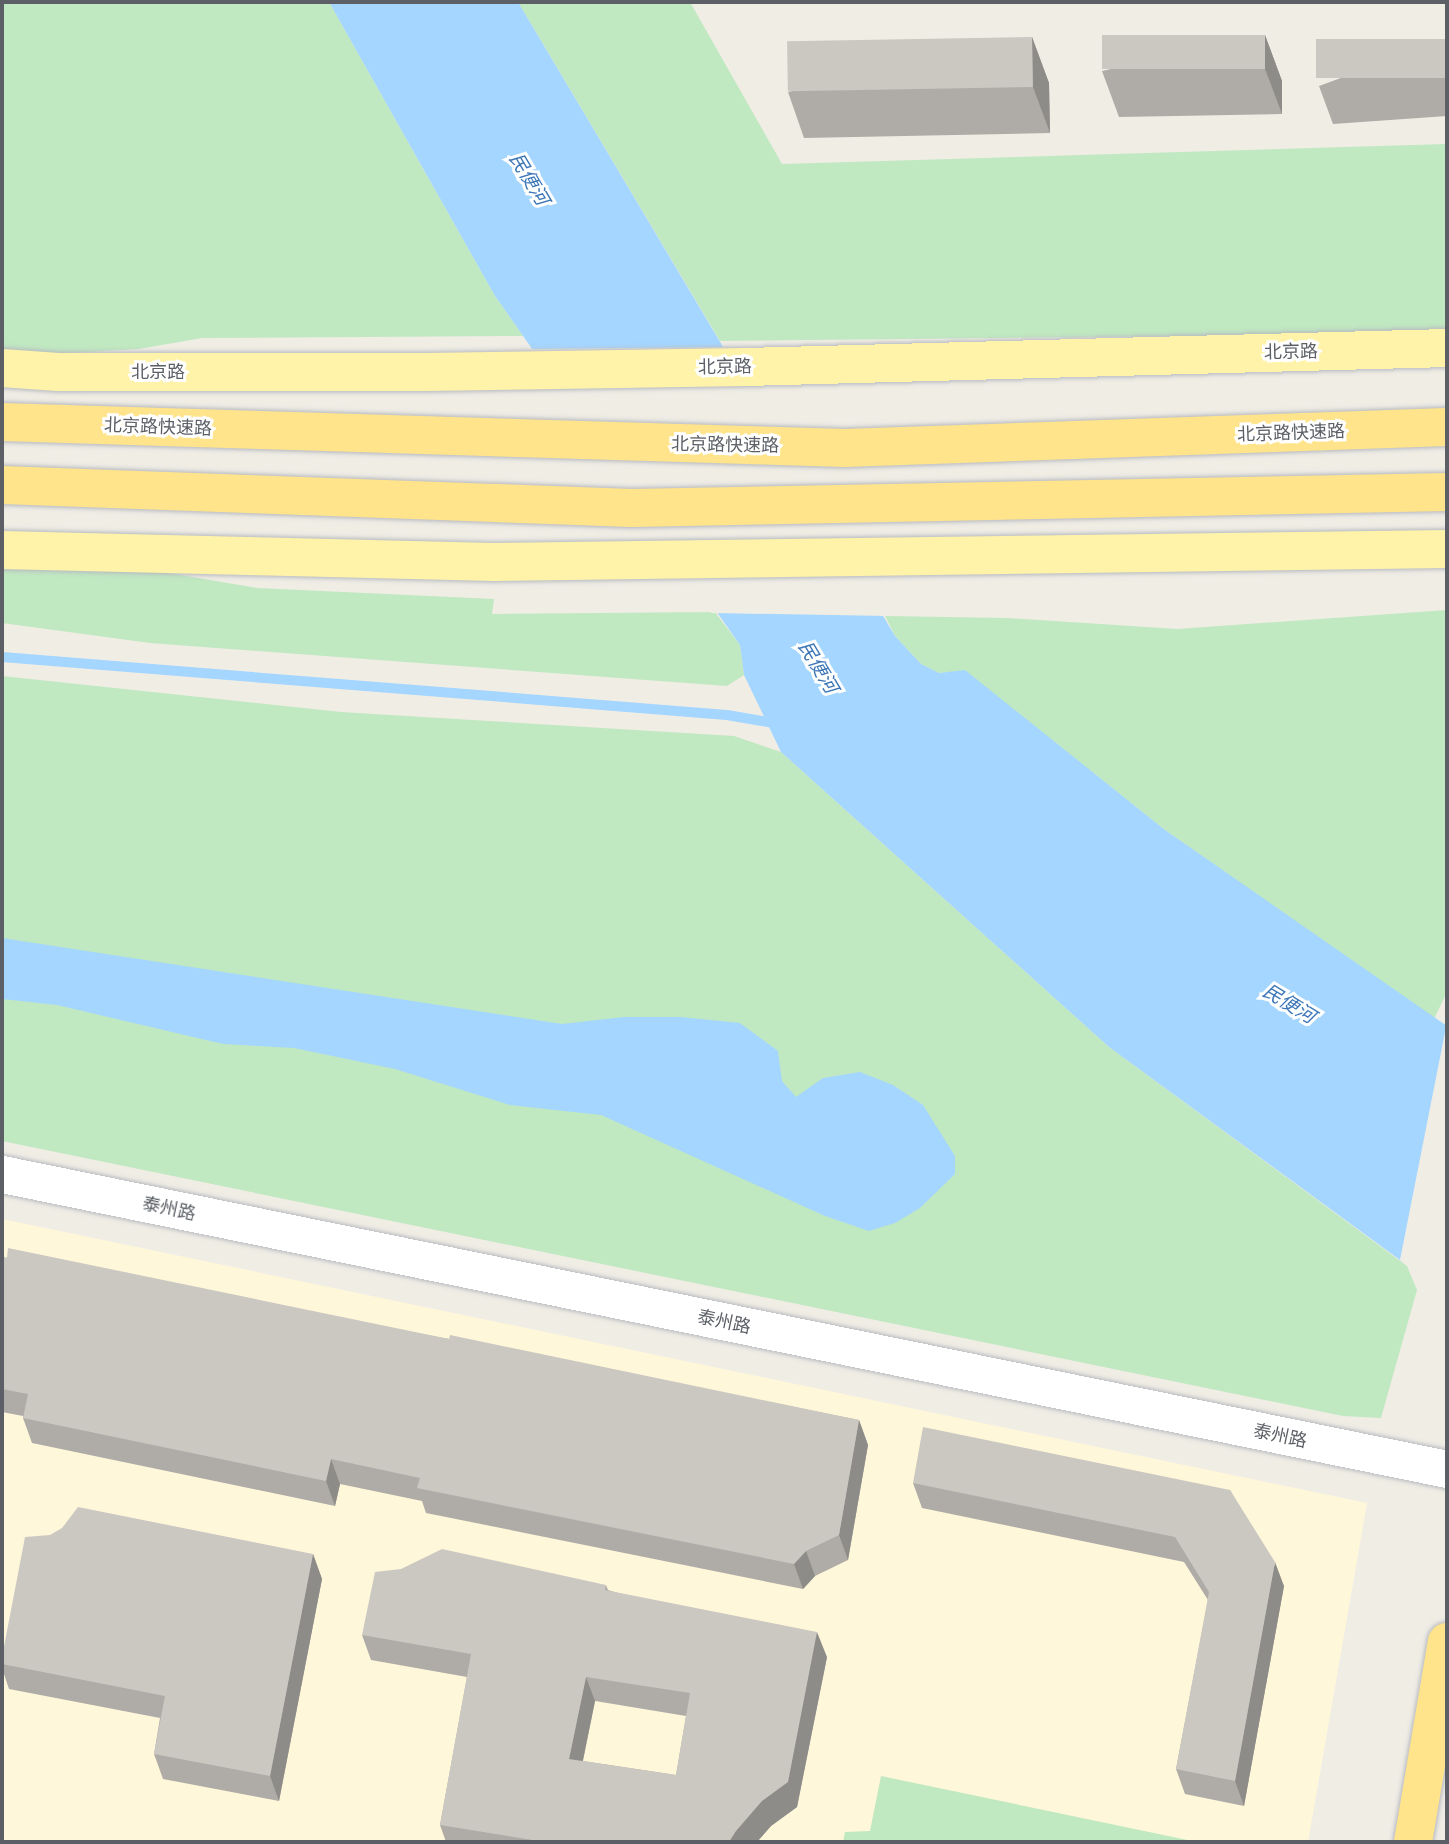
<!DOCTYPE html>
<meta charset="utf-8">
<style>
body{margin:0}
#map{position:relative;width:1449px;height:1844px;overflow:hidden;background:#f0ede5;font-family:"Roboto Condensed","Noto Sans SC",sans-serif}
div>[style]{position:absolute}
[style*='--x']{left:calc(var(--x)*1px);top:calc(var(--y)*1px);width:calc(var(--w)*1px);rotate:calc(var(--a)*1deg)}
.commercial>*{inset:0;background:#fff7da}
.green>*{inset:0;background:#c0e8c1}
.water>*{inset:0;background:#a5d6ff}
.pier>*{inset:0;background:#f0ede5}
.stream>*{height:10px;margin:-5px;padding:0 5px;transform-origin:5px;border-radius:5px;background:#a5d6ff}
.roads{filter:drop-shadow(0 0 2px #b8bbc1) drop-shadow(0 0 2px #b8bbc1)}
.secondary>*{height:37px;margin:-18.5px;padding:0 18.5px;transform-origin:18.5px;border-radius:18.5px;background:#fff}
.primary>*{height:38px;margin:-19px;padding:0 19px;transform-origin:19px;border-radius:19px;background:#fff3aa}
.highway>*{height:38px;margin:-19px;padding:0 19px;transform-origin:19px;border-radius:19px;background:#ffe48c}
.wall>*{inset:0;background:#afaca7}
.shaded-wall>*{inset:0;background:#8e8c88}
.building>*{inset:0;background:#cbc8c2;transform-origin:0 0}
span{translate:-50% -50%;white-space:nowrap;text-align:center;line-height:1.15;-webkit-text-stroke:6px #fff;paint-order:stroke}
.street-label{font-size:18px;color:#5c6066}
.water-label{font-size:19px;color:#3c76b7;font-style:italic}
.frame{position:absolute;inset:0;border:4px solid #5c6066;pointer-events:none}
</style>
<div id="map">
<div class="commercial">
<i style="clip-path:polygon(2px 1219px,1367px 1503px,1308px 1842px,2px 1842px)"></i>
</div>
<div class="green">
<i style="clip-path:polygon(2px 2px,329px 2px,495px 296px,523px 336px,202px 338px,139px 349px,51px 354px,2px 351px)"></i>
<i style="clip-path:polygon(518px 2px,690px 2px,782px 164px,1447px 144px,1447px 333px,720px 341px)"></i>
<i style="clip-path:polygon(2px 545px,257px 588px,494px 599px,492px 614px,715px 612px,740px 645px,744px 675px,727px 686px,150px 643px,2px 623px)"></i>
<i style="clip-path:polygon(1447px 610px,1447px 992px,1434px 1019px,1165px 830px,965px 671px,939px 673px,921px 664px,895px 636px,885px 616px,1008px 618px,1177px 629px)"></i>
<i style="clip-path:polygon(2px 676px,341px 712px,734px 736px,781px 752px,1109px 1047px,1407px 1266px,1417px 1290px,1381px 1418px,1343px 1416px,2px 1141px)"></i>
<i style="clip-path:polygon(881px 1776px,1197px 1842px,843px 1842px,845px 1832px,870px 1831px)"></i>
</div>
<div class="water">
<i style="clip-path:polygon(329px 2px,518px 2px,895px 636px,921px 664px,939px 673px,965px 670px,1165px 830px,1447px 1026px,1447px 1280px,1400px 1260px,1109px 1047px,781px 752px,744px 675px,740px 645px,495px 296px)"></i>
<i style="clip-path:polygon(2px 938px,562px 1024px,624px 1017px,681px 1017px,740px 1023px,778px 1051px,782px 1081px,796px 1097px,823px 1078px,860px 1072px,893px 1085px,923px 1105px,955px 1156px,955px 1174px,920px 1208px,895px 1223px,869px 1231px,825px 1216px,601px 1115px,510px 1105px,395px 1069px,294px 1048px,223px 1044px,57px 1005px,2px 999px)"></i>
</div>
<div class="pier">
<i style="clip-path:polygon(726px 347px,733px 357px,888px 616px,711px 613px,528px 349px)"></i>
<i style="clip-path:polygon(1447px 1022px,1447px 1284px,1400px 1260px)"></i>
</div>
<div class="stream">
<i style="--x:2;--y:657;--w:727;--a:4.57"></i>
<i style="--x:727;--y:715;--w:53;--a:9.8"></i>
</div>
<div class="roads">
<div class="secondary">
<i style="--x:2;--y:1174;--w:1475;--a:11.54"></i>
</div>
<div class="primary">
<i style="--x:2;--y:368;--w:56;--a:4.1"></i>
<i style="--x:58;--y:372;--w:367;--a:0"></i>
<i style="--x:425;--y:372;--w:321;--a:-0.9"></i>
<i style="--x:746;--y:367;--w:701;--a:-1.55"></i>
<i style="--x:2;--y:550;--w:492;--a:1.4"></i>
<i style="--x:494;--y:562;--w:953;--a:-0.78"></i>
</div>
<div class="highway">
<i style="--x:2;--y:422;--w:843;--a:1.77"></i>
<i style="--x:845;--y:448;--w:602;--a:-2"></i>
<i style="--x:2;--y:485;--w:630;--a:2.09"></i>
<i style="--x:632;--y:508;--w:815;--a:-1.12"></i>
<i style="--x:1413;--y:1842;--w:203;--a:-80.4"></i>
</div>
</div>
<div class="wall">
<i style="clip-path:polygon(1265px 35px,1282px 81px,1282px 114px,1119px 117px,1102px 71px)"></i>
<i style="clip-path:polygon(1032px 37px,1049px 83px,1050px 133px,804px 138px,788px 92px)"></i>
<i style="clip-path:polygon(1447px 39px,1447px 116px,1333px 124px,1319px 86px)"></i>
<i style="clip-path:polygon(2px 1257px,449px 1339px,859px 1420px,868px 1445px,848px 1560px,815px 1576px,803px 1589px,426px 1513px,422px 1501px,340px 1484px,335px 1506px,32px 1443px,23px 1418px,23px 1416px,2px 1412px)"></i>
<i style="clip-path:polygon(913px 1483px,1230px 1490px,1284px 1586px,1244px 1806px,1185px 1794px,1176px 1769px,1208px 1600px,1184px 1562px,922px 1508px)"></i>
<i style="clip-path:polygon(313px 1554px,322px 1579px,279px 1801px,163px 1779px,154px 1754px,160px 1718px,9px 1689px,2px 1668px,2px 1657px)"></i>
<i style="clip-path:polygon(evenodd,606px 1585px,608px 1590px,827px 1657px,797px 1807px,771px 1826px,757px 1842px,446px 1842px,440px 1825px,467px 1677px,371px 1660px,362px 1635px,606px 1585px,595px 1701px,686px 1716px,676px 1775px,583px 1761px,595px 1701px)"></i>
</div>
<div class="shaded-wall">
<i style="clip-path:polygon(1265px 35px,1282px 81px,1282px 114px,1265px 69px)"></i>
<i style="clip-path:polygon(1032px 37px,1049px 83px,1050px 133px,1033px 87px)"></i>
<i style="clip-path:polygon(859px 1420px,868px 1445px,848px 1560px,839px 1535px)"></i>
<i style="clip-path:polygon(331px 1459px,340px 1484px,335px 1506px,326px 1481px)"></i>
<i style="clip-path:polygon(806px 1551px,815px 1576px,803px 1589px,794px 1564px)"></i>
<i style="clip-path:polygon(313px 1554px,322px 1579px,279px 1801px,270px 1776px)"></i>
<i style="clip-path:polygon(1275px 1562px,1284px 1586px,1244px 1806px,1235px 1781px)"></i>
<i style="clip-path:polygon(817px 1632px,827px 1657px,797px 1807px,771px 1826px,757px 1842px,729px 1842px)"></i>
<i style="clip-path:polygon(586px 1677px,595px 1701px,578px 1784px,569px 1759px)"></i>
</div>
<div class="building">
<i style="left:1265px;top:35px;width:34px;height:163px;rotate:90deg"></i>
<i style="left:1032px;top:37px;width:50px;height:245px;rotate:89deg"></i>
<i style="left:1447px;top:39px;width:39px;height:131px;rotate:90deg"></i>
<i style="clip-path:polygon(8px 1248px,449px 1339px,450px 1335px,859px 1420px,839px 1535px,806px 1551px,794px 1564px,417px 1488px,420px 1478px,331px 1459px,326px 1481px,23px 1418px,28px 1394px,2px 1389px,2px 1257px,7px 1258px)"></i>
<i style="clip-path:polygon(923px 1427px,1230px 1490px,1275px 1562px,1235px 1781px,1176px 1769px,1209px 1592px,1175px 1537px,913px 1483px)"></i>
<i style="clip-path:polygon(78px 1507px,313px 1554px,270px 1776px,154px 1754px,165px 1696px,2px 1664px,2px 1657px,25px 1537px,50px 1535px,62px 1528px)"></i>
<i style="clip-path:polygon(evenodd,442px 1549px,606px 1585px,605px 1590px,817px 1632px,788px 1782px,762px 1801px,736px 1831px,729px 1842px,545px 1842px,440px 1825px,471px 1654px,362px 1635px,375px 1572px,401px 1569px,442px 1549px,586px 1677px,690px 1693px,676px 1775px,569px 1759px,586px 1677px)"></i>
</div>
<div class="street-label">
<span style="left:1291px;top:352px;rotate:-1deg">北京路</span>
<span style="left:725px;top:367px;rotate:-1deg">北京路</span>
<span style="left:158px;top:372px">北京路</span>
<span style="left:158px;top:427px;rotate:2deg">北京路快速路</span>
<span style="left:1291px;top:433px;rotate:-2deg">北京路快速路</span>
<span style="left:725px;top:445px;rotate:1deg">北京路快速路</span>
<span style="left:169px;top:1209px;rotate:12deg">泰州路</span>
<span style="left:724px;top:1322px;rotate:12deg">泰州路</span>
<span style="left:1280px;top:1436px;rotate:12deg">泰州路</span>
</div>
<div class="water-label">
<span style="left:529px;top:179px;rotate:59deg">民便河</span>
<span style="left:818px;top:667px;rotate:59deg">民便河</span>
<span style="left:1289px;top:1004px;rotate:31deg">民便河</span>
</div>
<div class="frame"></div>
</div>
